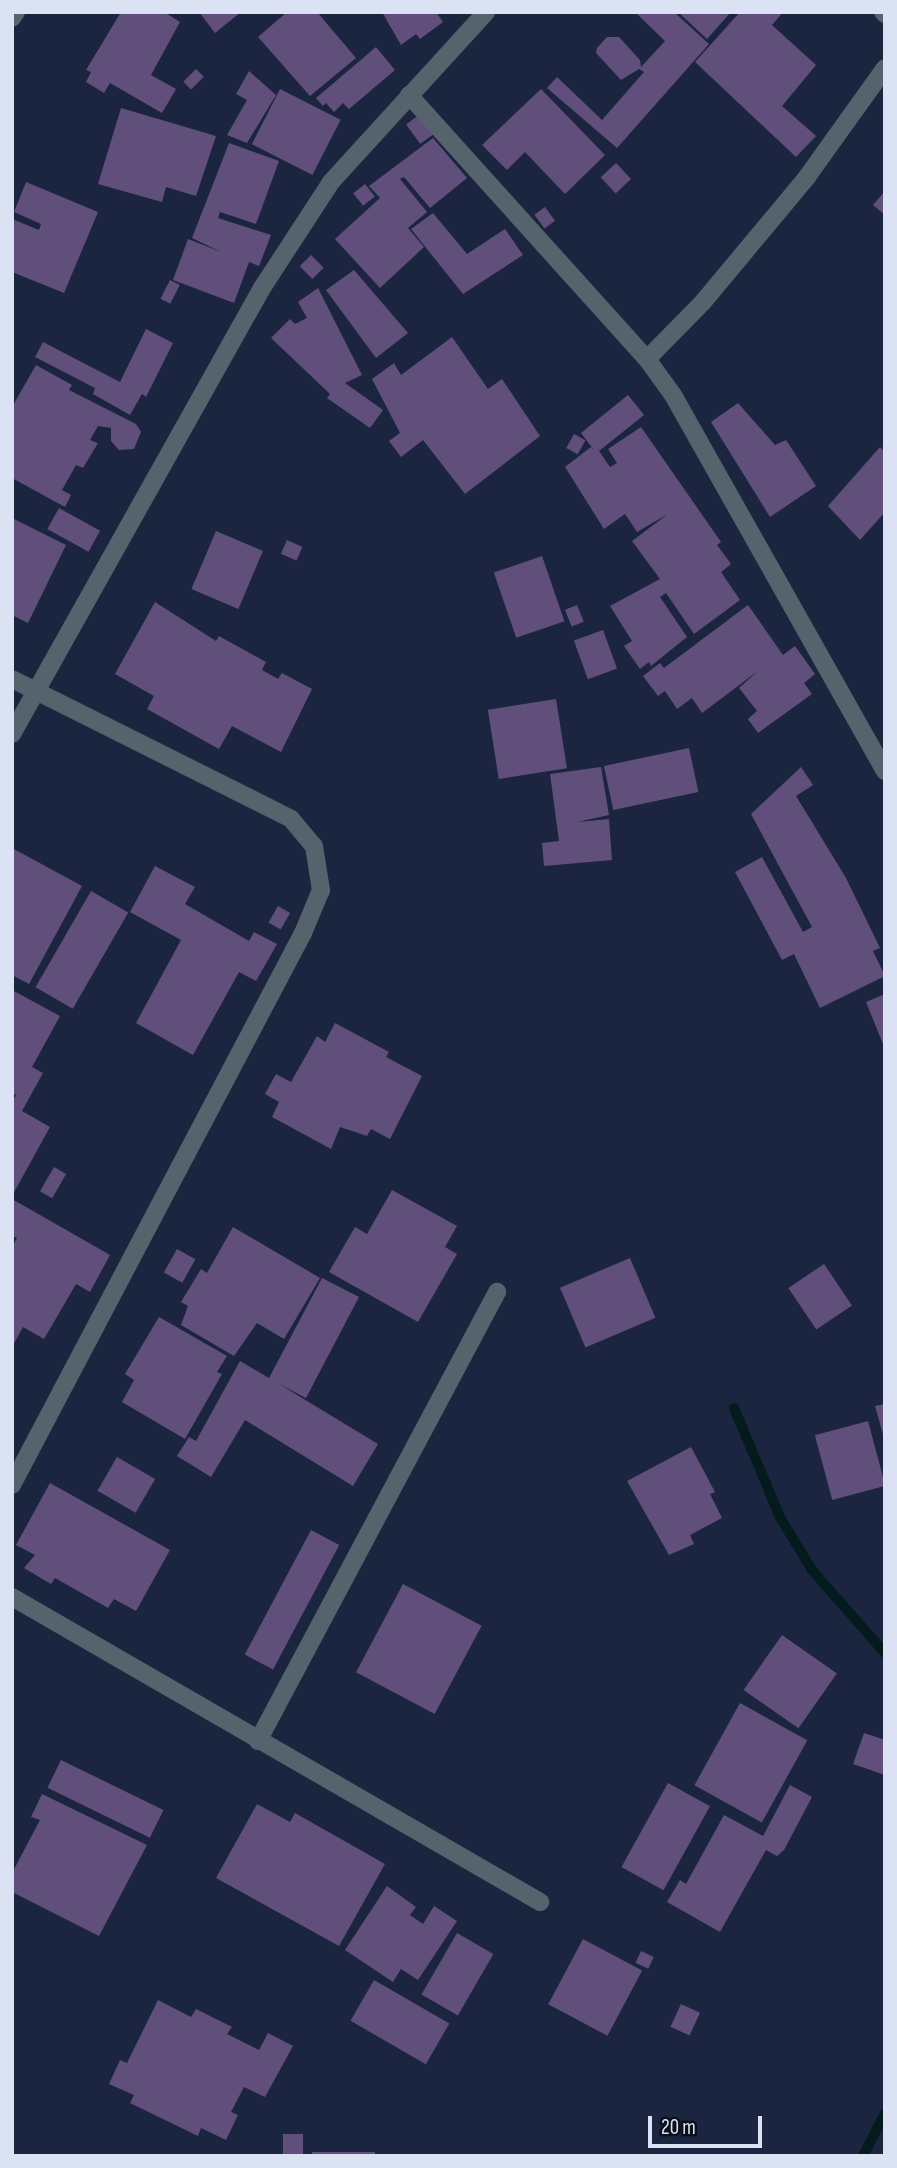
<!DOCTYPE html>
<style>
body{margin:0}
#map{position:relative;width:897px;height:2168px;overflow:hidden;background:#1c253f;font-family:"Sofia Sans Condensed",sans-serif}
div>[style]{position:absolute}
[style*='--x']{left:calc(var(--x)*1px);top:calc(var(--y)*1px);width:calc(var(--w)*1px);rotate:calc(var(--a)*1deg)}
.stream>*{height:10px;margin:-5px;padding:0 5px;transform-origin:5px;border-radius:5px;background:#041b1d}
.building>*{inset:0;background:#604f7b;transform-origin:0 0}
.street>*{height:18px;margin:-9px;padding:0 9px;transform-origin:9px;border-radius:9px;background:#55636c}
span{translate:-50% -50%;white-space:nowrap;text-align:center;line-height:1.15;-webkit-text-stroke:6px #0b0f1a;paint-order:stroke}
.frame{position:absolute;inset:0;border:14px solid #dbe2f3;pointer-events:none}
.scale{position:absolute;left:648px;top:2116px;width:114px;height:32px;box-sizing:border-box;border:4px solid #dbe2f3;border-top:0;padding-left:9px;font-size:21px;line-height:24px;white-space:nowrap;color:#dbe2f3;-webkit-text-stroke:5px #0b0f1a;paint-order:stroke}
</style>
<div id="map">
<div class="stream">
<i style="--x:734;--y:1408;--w:121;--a:67.1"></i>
<i style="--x:781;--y:1519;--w:60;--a:58.7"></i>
<i style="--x:812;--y:1570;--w:111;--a:48.7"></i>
<i style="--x:863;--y:2156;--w:48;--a:-62.9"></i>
</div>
<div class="building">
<i style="clip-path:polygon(121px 12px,164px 12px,180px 22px,151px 75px,176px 89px,162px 113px,110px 83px,104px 93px,86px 82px,91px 72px,86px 70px)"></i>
<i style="clip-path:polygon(199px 12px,241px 12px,215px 33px)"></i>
<i style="clip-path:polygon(287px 12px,317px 12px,356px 58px,310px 96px,258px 37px)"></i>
<i style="clip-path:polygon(382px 12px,436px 12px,443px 22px,420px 39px,416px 34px,401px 45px)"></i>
<i style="clip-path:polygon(635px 12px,674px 12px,709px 44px,617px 148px,547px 88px,557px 77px,602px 120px,644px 72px,639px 69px,621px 80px,596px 53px,597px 48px,607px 37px,619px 37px,640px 60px,641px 67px,665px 41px)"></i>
<i style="clip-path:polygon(678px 12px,731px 12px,707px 39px)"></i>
<i style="clip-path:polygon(740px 12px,783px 12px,772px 25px,816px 65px,782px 106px,816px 136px,796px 157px,695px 62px)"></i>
<i style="clip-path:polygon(376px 47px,395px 70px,349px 109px,343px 103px,334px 112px,326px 103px,323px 106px,316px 98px)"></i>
<i style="left:196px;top:69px;width:11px;height:18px;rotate:45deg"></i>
<i style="clip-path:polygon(249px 71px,276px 95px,247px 143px,227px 135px,247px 100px,236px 94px)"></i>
<i style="left:280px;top:89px;width:68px;height:62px;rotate:27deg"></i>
<i style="clip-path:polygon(541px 89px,605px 155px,565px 194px,525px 152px,507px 170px,482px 145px)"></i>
<i style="clip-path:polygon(121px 108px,216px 136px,196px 196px,166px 187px,162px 202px,98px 184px)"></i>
<i style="left:419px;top:115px;width:24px;height:16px;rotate:54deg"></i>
<i style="clip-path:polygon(433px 138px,467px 178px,430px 208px,404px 177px,400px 179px,427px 212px,408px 228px,424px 247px,380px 288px,335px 239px,380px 198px,369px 186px)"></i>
<i style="clip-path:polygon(229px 143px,279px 161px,256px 224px,220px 212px,218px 218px,271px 235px,259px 266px,249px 262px,234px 303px,173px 280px,188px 239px,221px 252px,192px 238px)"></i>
<i style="left:616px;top:163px;width:22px;height:21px;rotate:47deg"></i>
<i style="clip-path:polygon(26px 182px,98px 212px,64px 293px,12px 272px,12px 219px,39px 230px,41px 224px,14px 212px)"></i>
<i style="left:365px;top:184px;width:16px;height:15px;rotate:52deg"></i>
<i style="clip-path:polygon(885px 191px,885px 215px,873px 205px)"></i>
<i style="left:545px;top:207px;width:17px;height:13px;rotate:54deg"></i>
<i style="clip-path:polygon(433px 213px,467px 254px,505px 229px,523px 255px,463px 294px,411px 229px)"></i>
<i style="left:311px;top:255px;width:18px;height:16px;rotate:45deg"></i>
<i style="clip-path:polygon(354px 270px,408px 333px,376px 358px,326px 290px)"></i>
<i style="left:170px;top:280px;width:11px;height:21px;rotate:27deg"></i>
<i style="clip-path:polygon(318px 288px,362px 375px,345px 383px,383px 410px,370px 428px,327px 398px,330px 394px,271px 338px,290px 319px,295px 324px,307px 318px,298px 302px)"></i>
<i style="clip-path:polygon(146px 329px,173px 343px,146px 397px,142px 394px,130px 415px,93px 394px,95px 388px,35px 357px,43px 342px,120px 382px)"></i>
<i style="clip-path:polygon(452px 337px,488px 389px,502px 379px,540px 436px,465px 494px,423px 440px,401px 457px,389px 441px,400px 433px,372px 379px,394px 363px,401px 375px)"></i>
<i style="clip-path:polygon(36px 365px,72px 385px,69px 390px,136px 424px,141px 432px,134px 449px,119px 450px,111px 441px,111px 428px,98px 426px,90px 440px,98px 443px,83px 468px,76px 465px,62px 490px,71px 495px,65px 507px,12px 478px,12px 407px)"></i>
<i style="clip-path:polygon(628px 395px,644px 415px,599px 451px,610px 467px,617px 463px,608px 449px,641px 427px,721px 542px,717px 545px,731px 564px,721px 572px,740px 600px,694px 634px,666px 593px,660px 597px,687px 637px,651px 666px,649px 662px,640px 669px,624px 646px,632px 641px,610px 606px,660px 579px,632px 541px,668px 514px,637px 532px,625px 514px,604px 529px,565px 467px,591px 447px,594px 450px,581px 433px)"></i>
<i style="clip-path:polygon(738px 403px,775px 445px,786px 440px,816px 486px,770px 517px,711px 422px)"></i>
<i style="left:574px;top:434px;width:13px;height:16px;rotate:29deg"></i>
<i style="clip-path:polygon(880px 447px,885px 452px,885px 512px,860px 540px,828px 506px)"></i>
<i style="left:59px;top:508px;width:47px;height:24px;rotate:29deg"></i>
<i style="clip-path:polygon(12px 518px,66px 545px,28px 623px,12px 615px)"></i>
<i style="left:216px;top:531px;width:51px;height:63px;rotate:23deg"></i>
<i style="left:287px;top:540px;width:17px;height:15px;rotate:24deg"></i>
<i style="left:542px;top:556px;width:69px;height:51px;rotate:71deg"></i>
<i style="clip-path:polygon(155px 602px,216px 641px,219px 636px,266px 662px,262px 670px,278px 679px,282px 673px,312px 689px,281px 752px,232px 726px,219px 749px,147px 709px,154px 696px,115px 674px)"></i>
<i style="left:577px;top:605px;width:18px;height:13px;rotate:68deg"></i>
<i style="clip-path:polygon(748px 605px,783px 655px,795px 646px,815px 674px,804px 683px,812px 694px,758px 733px,748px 719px,757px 711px,739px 688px,758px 671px,702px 713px,692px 698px,677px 709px,665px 691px,658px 696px,643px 676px,660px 663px,664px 668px)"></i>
<i style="left:603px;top:630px;width:41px;height:31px;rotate:70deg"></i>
<i style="left:556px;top:699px;width:70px;height:69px;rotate:81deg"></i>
<i style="left:689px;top:748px;width:45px;height:87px;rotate:78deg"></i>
<i style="clip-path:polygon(601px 767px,609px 815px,577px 822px,609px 819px,612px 860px,544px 866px,542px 843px,559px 841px,550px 774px)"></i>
<i style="clip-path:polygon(801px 767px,813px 785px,796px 796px,846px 878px,880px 948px,873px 951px,885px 976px,820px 1008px,794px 954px,782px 960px,735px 872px,762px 857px,803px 932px,812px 927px,751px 814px)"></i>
<i style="clip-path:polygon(12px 848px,82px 886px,29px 984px,12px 975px)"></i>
<i style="clip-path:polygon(155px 866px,195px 887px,185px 904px,249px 941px,254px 932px,277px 944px,256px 981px,239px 972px,193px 1055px,136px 1023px,181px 940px,130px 912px)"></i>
<i style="left:91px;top:891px;width:43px;height:111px;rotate:30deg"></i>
<i style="left:278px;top:906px;width:14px;height:19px;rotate:30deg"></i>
<i style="clip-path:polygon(12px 990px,60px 1016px,32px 1067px,43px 1073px,22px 1111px,50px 1127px,12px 1196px,12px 1102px,16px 1095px,12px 1093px)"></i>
<i style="clip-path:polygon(885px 994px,885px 1049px,866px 1002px)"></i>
<i style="clip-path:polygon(335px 1023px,389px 1052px,386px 1057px,422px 1076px,390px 1139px,371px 1129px,367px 1136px,340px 1127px,331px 1149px,272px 1117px,279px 1102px,265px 1094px,276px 1074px,291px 1082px,317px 1036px,325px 1042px)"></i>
<i style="left:54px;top:1167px;width:14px;height:28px;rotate:30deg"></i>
<i style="clip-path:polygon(392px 1190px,457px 1226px,445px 1247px,457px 1254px,418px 1322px,329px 1272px,355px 1227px,367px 1234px)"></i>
<i style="clip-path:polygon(12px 1199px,110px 1255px,90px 1292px,76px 1284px,44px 1339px,23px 1327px,12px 1347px,12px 1247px,17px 1238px,12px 1236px)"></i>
<i style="clip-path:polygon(233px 1227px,320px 1278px,284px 1339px,257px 1323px,234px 1356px,181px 1325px,188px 1306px,181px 1302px,201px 1269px,207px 1273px)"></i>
<i style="left:177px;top:1249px;width:21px;height:27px;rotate:29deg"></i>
<i style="left:630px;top:1258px;width:65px;height:76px;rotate:67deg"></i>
<i style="left:824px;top:1264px;width:50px;height:43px;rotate:56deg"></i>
<i style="clip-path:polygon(322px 1278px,359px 1297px,306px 1398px,279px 1384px,378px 1444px,353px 1486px,245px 1420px,211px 1477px,177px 1456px,189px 1437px,196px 1441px,240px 1361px,269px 1378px)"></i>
<i style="clip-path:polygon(159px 1317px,227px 1356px,217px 1372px,222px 1374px,185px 1439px,122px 1402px,134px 1380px,125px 1374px)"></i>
<i style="clip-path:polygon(885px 1404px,885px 1438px,884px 1438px,875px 1406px)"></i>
<i style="left:868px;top:1421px;width:67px;height:55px;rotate:75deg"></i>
<i style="clip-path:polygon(691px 1447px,715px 1492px,710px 1494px,722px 1518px,690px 1535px,694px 1544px,669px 1555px,627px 1481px)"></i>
<i style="left:117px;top:1457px;width:44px;height:39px;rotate:30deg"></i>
<i style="clip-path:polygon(50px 1483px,170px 1550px,136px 1611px,114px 1599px,108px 1608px,55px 1578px,51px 1584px,24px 1568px,35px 1555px,16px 1545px)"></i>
<i style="left:311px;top:1530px;width:32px;height:141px;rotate:28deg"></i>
<i style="left:403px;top:1584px;width:89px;height:100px;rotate:28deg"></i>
<i style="left:782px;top:1635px;width:67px;height:67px;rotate:35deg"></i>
<i style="left:740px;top:1703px;width:77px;height:94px;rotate:29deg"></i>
<i style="clip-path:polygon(864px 1733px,885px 1740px,885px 1775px,853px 1764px)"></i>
<i style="left:61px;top:1760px;width:114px;height:31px;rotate:26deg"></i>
<i style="left:668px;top:1783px;width:48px;height:96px;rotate:29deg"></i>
<i style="clip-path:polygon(790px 1785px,812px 1797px,784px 1850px,777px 1856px,766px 1850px,720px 1932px,667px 1902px,680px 1880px,686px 1884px,724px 1815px,763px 1836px)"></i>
<i style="clip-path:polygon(42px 1794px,147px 1845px,99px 1936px,12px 1892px,12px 1873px,40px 1820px,31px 1817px)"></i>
<i style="clip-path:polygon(257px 1804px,290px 1822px,295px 1813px,385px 1864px,339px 1946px,216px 1878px)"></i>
<i style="clip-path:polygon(387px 1886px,416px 1907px,410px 1915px,423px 1924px,434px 1906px,457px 1921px,418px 1980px,401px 1969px,393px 1982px,345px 1950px)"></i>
<i style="left:457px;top:1933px;width:42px;height:71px;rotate:30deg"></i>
<i style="left:583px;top:1939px;width:67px;height:74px;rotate:28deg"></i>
<i style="left:641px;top:1951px;width:14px;height:13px;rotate:25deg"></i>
<i style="left:374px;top:1980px;width:87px;height:47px;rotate:30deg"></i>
<i style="clip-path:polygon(158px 2000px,191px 2017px,196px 2009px,232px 2027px,227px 2034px,259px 2050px,268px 2033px,293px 2046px,265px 2097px,244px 2087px,231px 2112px,238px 2115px,226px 2140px,201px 2128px,198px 2136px,130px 2103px,134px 2095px,109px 2084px,120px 2060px,127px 2063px)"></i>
<i style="left:681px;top:2004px;width:21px;height:25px;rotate:25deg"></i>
<i style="left:283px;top:2134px;width:20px;height:22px"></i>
<i style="left:312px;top:2152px;width:63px;height:4px"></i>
</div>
<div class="street">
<i style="--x:883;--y:12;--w:3;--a:45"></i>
<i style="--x:12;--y:18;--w:7;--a:-56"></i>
<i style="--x:409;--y:95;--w:355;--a:48"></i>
<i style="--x:647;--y:359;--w:44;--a:54.2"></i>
<i style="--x:673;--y:395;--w:432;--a:60.6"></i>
<i style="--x:647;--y:359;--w:80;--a:-45.5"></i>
<i style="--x:703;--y:302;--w:163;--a:-50.2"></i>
<i style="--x:807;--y:177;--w:134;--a:-54.4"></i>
<i style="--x:12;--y:679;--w:312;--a:26.6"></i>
<i style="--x:291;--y:819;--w:35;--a:50"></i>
<i style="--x:314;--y:846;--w:45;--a:81"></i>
<i style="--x:321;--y:890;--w:47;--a:112.7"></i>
<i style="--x:303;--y:933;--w:624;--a:117.8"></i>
<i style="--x:12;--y:734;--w:511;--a:-60.73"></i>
<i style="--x:262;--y:288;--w:126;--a:-56.9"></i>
<i style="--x:331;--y:182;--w:230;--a:-47.6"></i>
<i style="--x:12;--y:1597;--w:610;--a:30.01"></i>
<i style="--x:258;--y:1741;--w:509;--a:-61.97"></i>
</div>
<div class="frame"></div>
<div class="scale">20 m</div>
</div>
